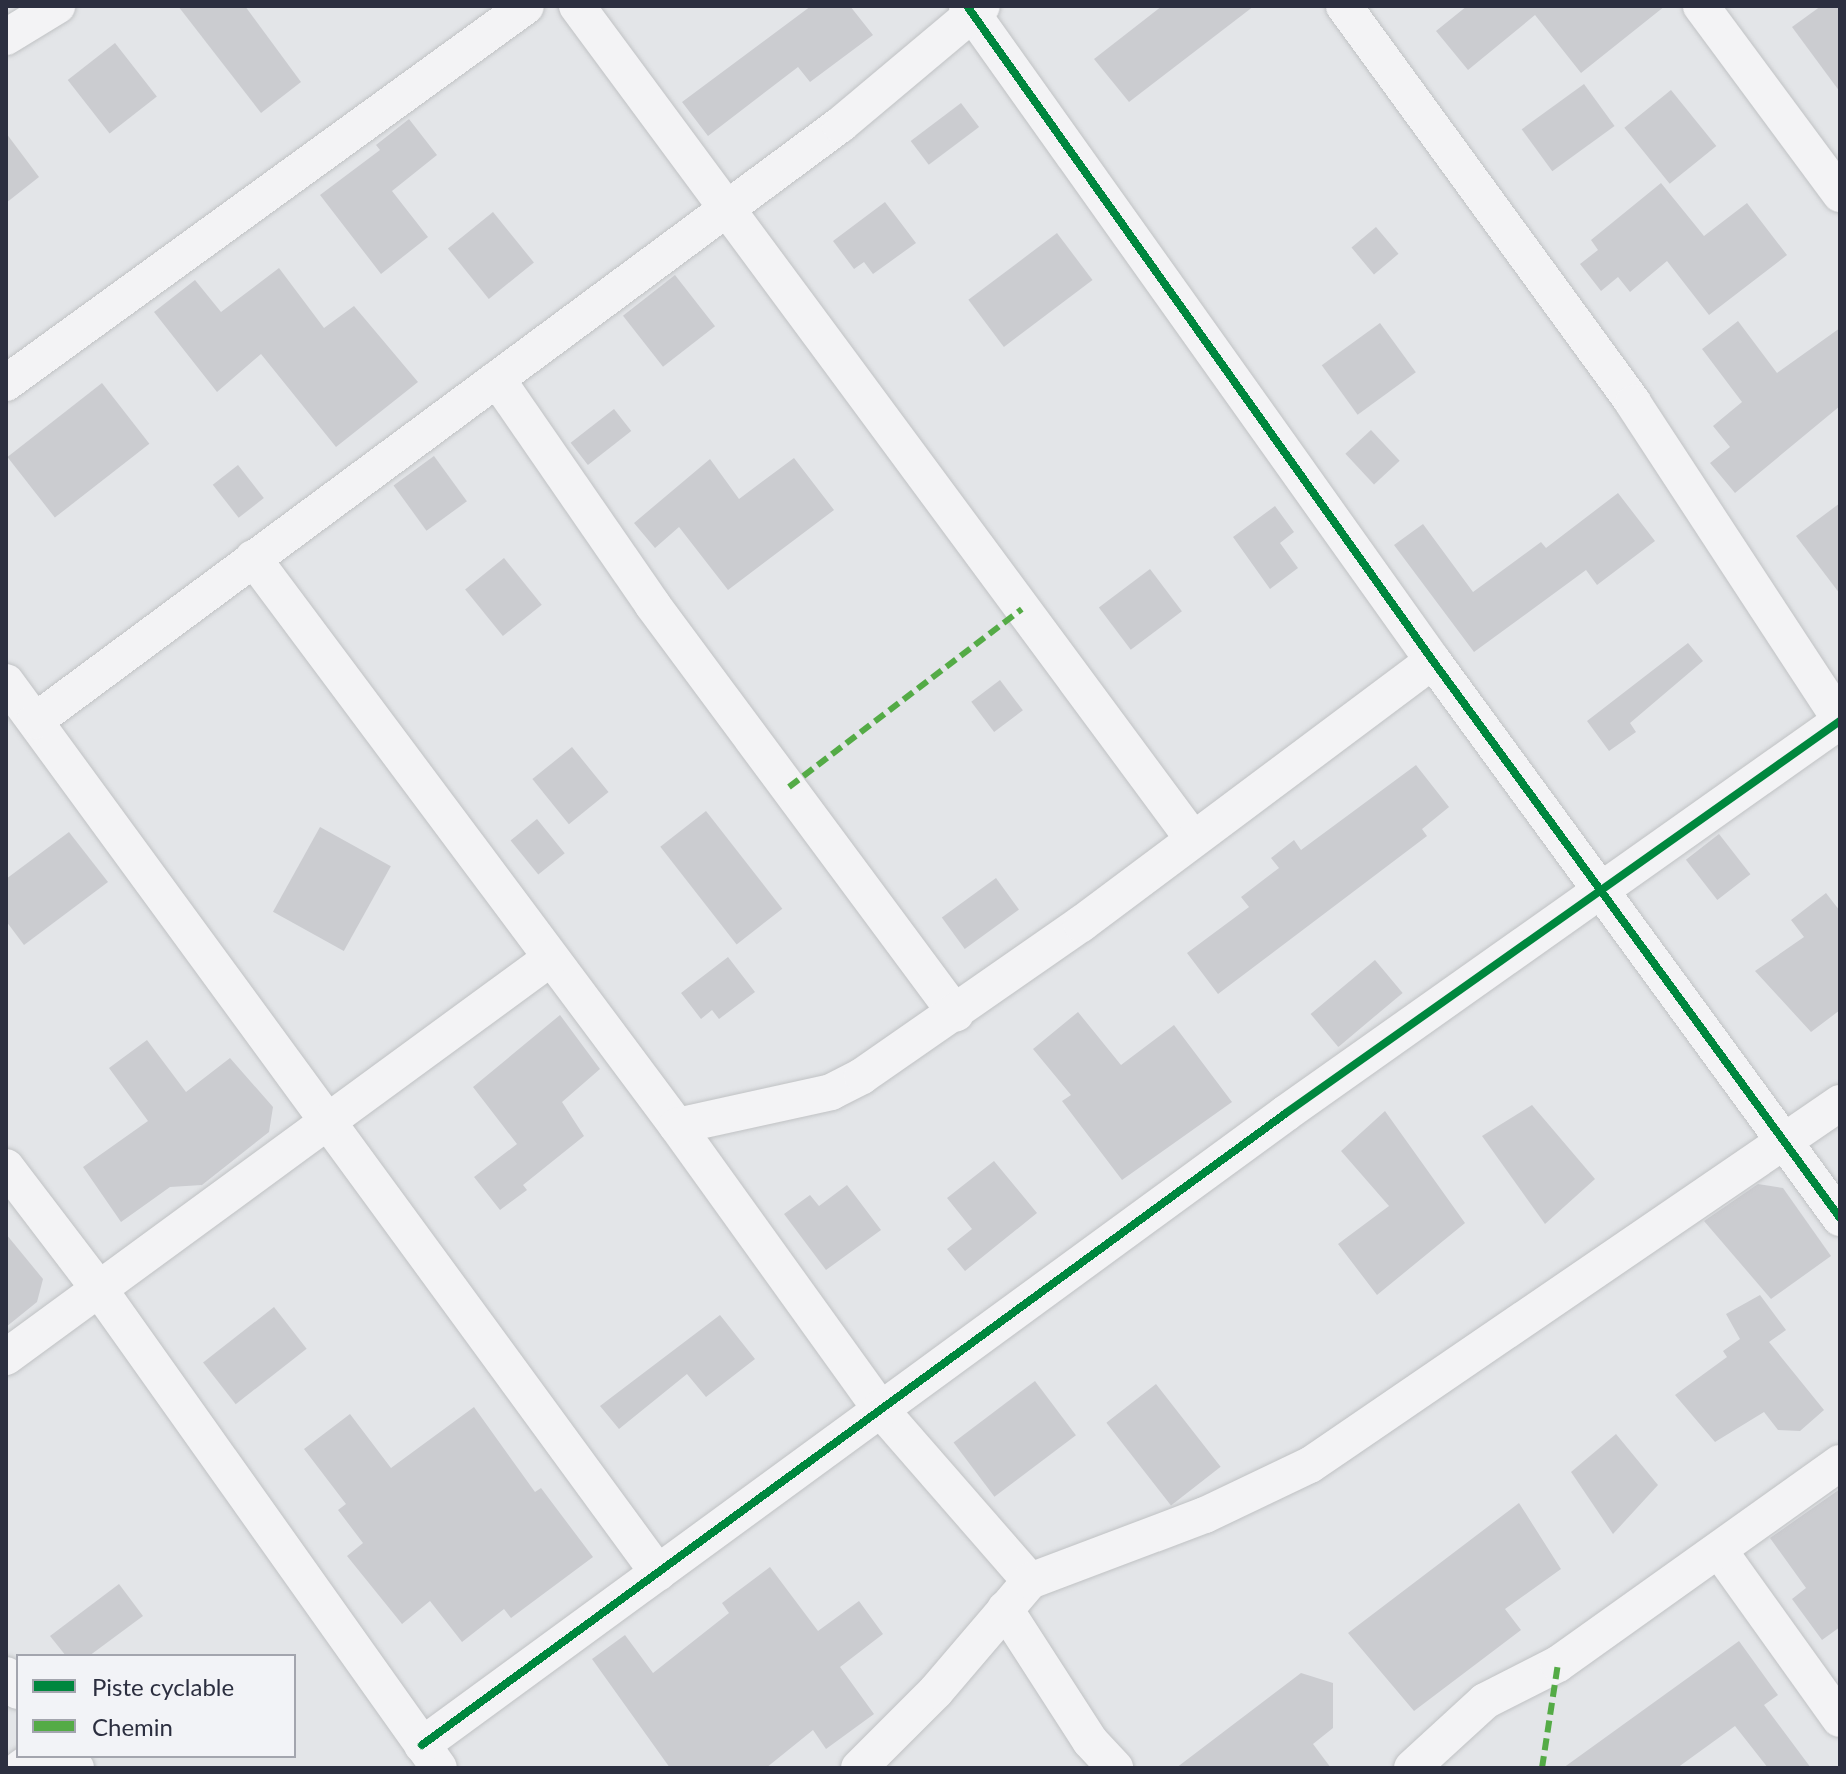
<!DOCTYPE html>
<style>
body{margin:0}
#map{position:relative;width:1846px;height:1774px;overflow:hidden;background:#e3e5e8;font-family:Lato,sans-serif}
div>[style]{position:absolute}
[style*='--x']{left:calc(var(--x)*1px);top:calc(var(--y)*1px);width:calc(var(--w)*1px);rotate:calc(var(--a)*1deg)}
.building>*{inset:0;background:#cbccd0;transform-origin:0 0}
.roads{filter:drop-shadow(0 0 2px #c0c2c4) drop-shadow(0 0 2px #c0c2c4)}
.minor>*{height:36px;margin:-18px;padding:0 18px;transform-origin:18px;border-radius:18px;background:#f3f3f5}
.quiet>*{height:6px;margin-top:-3px;transform-origin:0;background:repeating-linear-gradient(90deg,#54ab46 0 12px,transparent 0 18px)}
.cycleway>*{height:8px;margin:-4px;padding:0 4px;transform-origin:4px;border-radius:4px;background:#00873e}
span{translate:-50% -50%;white-space:nowrap;text-align:center;line-height:1.15;-webkit-text-stroke:8px #f2f3f7;paint-order:stroke}
.frame{position:absolute;inset:0;border:8px solid #2c2f40;pointer-events:none}
.legend{position:absolute;left:16px;top:1654px;width:280px;height:104px;box-sizing:border-box;background:#f2f3f7;border:2px solid #a3a5ae;margin:0;padding:10px 14px;list-style:none;font-size:24px;color:#2c2f40}
.legend li{display:flex;align-items:center;gap:16px;height:40px}
.legend b{width:40px;border:2px solid #a3a5ae}
</style>
<div id="map">
<div class="building">
<i style="clip-path:polygon(178px 6px,245px 6px,301px 82px,261px 113px)"></i>
<i style="clip-path:polygon(811px 6px,850px 6px,873px 35px,810px 82px,798px 67px,708px 136px,682px 102px)"></i>
<i style="clip-path:polygon(1162px 6px,1254px 6px,1129px 102px,1094px 59px)"></i>
<i style="clip-path:polygon(1467px 6px,1665px 6px,1581px 73px,1535px 15px,1468px 70px,1436px 31px)"></i>
<i style="clip-path:polygon(1821px 6px,1840px 6px,1840px 92px,1792px 27px)"></i>
<i style="left:115px;top:43px;width:68px;height:60px;rotate:52deg"></i>
<i style="left:1584px;top:84px;width:52px;height:77px;rotate:54deg"></i>
<i style="left:1671px;top:90px;width:72px;height:60px;rotate:51deg"></i>
<i style="left:961px;top:103px;width:30px;height:63px;rotate:53deg"></i>
<i style="clip-path:polygon(409px 119px,437px 155px,392px 191px,428px 237px,381px 274px,320px 195px,380px 150px,376px 145px)"></i>
<i style="clip-path:polygon(6px 133px,39px 177px,6px 203px)"></i>
<i style="clip-path:polygon(1661px 183px,1704px 236px,1747px 203px,1787px 255px,1709px 315px,1667px 261px,1630px 292px,1618px 277px,1601px 291px,1580px 264px,1598px 250px,1591px 240px)"></i>
<i style="clip-path:polygon(885px 202px,916px 243px,873px 274px,864px 262px,854px 269px,833px 241px)"></i>
<i style="left:493px;top:212px;width:65px;height:58px;rotate:51deg"></i>
<i style="left:1376px;top:227px;width:35px;height:32px;rotate:50deg"></i>
<i style="left:1057px;top:233px;width:59px;height:111px;rotate:53deg"></i>
<i style="clip-path:polygon(279px 268px,324px 328px,354px 306px,418px 382px,336px 447px,261px 354px,217px 392px,154px 312px,195px 280px,221px 312px)"></i>
<i style="left:675px;top:275px;width:65px;height:66px;rotate:52deg"></i>
<i style="clip-path:polygon(1738px 321px,1777px 373px,1840px 328px,1840px 406px,1735px 493px,1710px 463px,1730px 447px,1713px 426px,1742px 402px,1702px 349px)"></i>
<i style="left:1380px;top:323px;width:61px;height:72px;rotate:54deg"></i>
<i style="left:102px;top:383px;width:77px;height:120px;rotate:52deg"></i>
<i style="left:614px;top:409px;width:28px;height:55px;rotate:52deg"></i>
<i style="left:1371px;top:430px;width:42px;height:35px;rotate:47deg"></i>
<i style="left:434px;top:456px;width:56px;height:50px;rotate:54deg"></i>
<i style="clip-path:polygon(794px 458px,834px 510px,728px 590px,679px 527px,655px 548px,634px 523px,710px 459px,739px 499px)"></i>
<i style="left:238px;top:465px;width:42px;height:32px;rotate:52deg"></i>
<i style="clip-path:polygon(1618px 493px,1655px 541px,1597px 585px,1586px 570px,1474px 652px,1394px 545px,1423px 524px,1473px 592px,1541px 542px,1546px 548px)"></i>
<i style="clip-path:polygon(1840px 503px,1840px 594px,1796px 536px)"></i>
<i style="clip-path:polygon(1275px 506px,1294px 532px,1280px 543px,1298px 568px,1270px 589px,1233px 537px)"></i>
<i style="left:504px;top:558px;width:60px;height:50px;rotate:51deg"></i>
<i style="left:1150px;top:569px;width:53px;height:64px;rotate:53deg"></i>
<i style="clip-path:polygon(1688px 643px,1703px 661px,1630px 723px,1636px 732px,1609px 751px,1587px 721px)"></i>
<i style="left:1000px;top:680px;width:38px;height:36px;rotate:53deg"></i>
<i style="left:572px;top:747px;width:58px;height:51px;rotate:51deg"></i>
<i style="clip-path:polygon(1416px 765px,1449px 807px,1422px 829px,1427px 836px,1218px 994px,1187px 953px,1249px 907px,1241px 897px,1279px 868px,1271px 858px,1294px 840px,1301px 850px)"></i>
<i style="left:706px;top:811px;width:124px;height:58px;rotate:52deg"></i>
<i style="left:537px;top:819px;width:44px;height:34px;rotate:51deg"></i>
<i style="left:320px;top:827px;width:81px;height:97px;rotate:29deg"></i>
<i style="clip-path:polygon(69px 832px,108px 882px,24px 945px,6px 921px,6px 879px)"></i>
<i style="left:1719px;top:834px;width:51px;height:42px;rotate:52deg"></i>
<i style="left:996px;top:878px;width:39px;height:67px;rotate:54deg"></i>
<i style="clip-path:polygon(1826px 893px,1840px 911px,1840px 1010px,1811px 1032px,1755px 971px,1804px 937px,1791px 920px)"></i>
<i style="clip-path:polygon(728px 957px,755px 992px,719px 1019px,712px 1010px,701px 1019px,681px 993px)"></i>
<i style="left:1375px;top:960px;width:43px;height:84px;rotate:50deg"></i>
<i style="clip-path:polygon(1078px 1012px,1121px 1065px,1174px 1025px,1232px 1102px,1122px 1180px,1062px 1101px,1071px 1095px,1033px 1049px)"></i>
<i style="clip-path:polygon(560px 1015px,600px 1069px,562px 1102px,584px 1136px,523px 1185px,527px 1190px,500px 1210px,474px 1177px,517px 1144px,473px 1087px)"></i>
<i style="clip-path:polygon(147px 1040px,186px 1092px,230px 1058px,273px 1107px,269px 1132px,202px 1185px,170px 1187px,121px 1222px,83px 1167px,148px 1121px,109px 1068px)"></i>
<i style="clip-path:polygon(1532px 1105px,1595px 1179px,1545px 1224px,1482px 1136px)"></i>
<i style="clip-path:polygon(1385px 1111px,1465px 1223px,1377px 1295px,1338px 1244px,1389px 1206px,1341px 1151px)"></i>
<i style="clip-path:polygon(994px 1161px,1037px 1213px,965px 1271px,947px 1249px,972px 1229px,947px 1198px)"></i>
<i style="clip-path:polygon(1758px 1184px,1783px 1188px,1831px 1256px,1771px 1299px,1704px 1221px)"></i>
<i style="clip-path:polygon(847px 1185px,881px 1230px,826px 1270px,784px 1214px,810px 1195px,819px 1206px)"></i>
<i style="clip-path:polygon(6px 1234px,43px 1279px,37px 1302px,6px 1327px)"></i>
<i style="clip-path:polygon(1760px 1295px,1786px 1330px,1769px 1342px,1824px 1410px,1800px 1431px,1778px 1430px,1764px 1412px,1715px 1442px,1675px 1395px,1727px 1357px,1723px 1351px,1740px 1339px,1726px 1314px)"></i>
<i style="left:274px;top:1307px;width:53px;height:90px;rotate:52deg"></i>
<i style="clip-path:polygon(720px 1315px,755px 1359px,706px 1397px,687px 1374px,619px 1429px,600px 1406px)"></i>
<i style="left:1035px;top:1381px;width:68px;height:102px;rotate:53deg"></i>
<i style="left:1156px;top:1384px;width:105px;height:63px;rotate:52deg"></i>
<i style="clip-path:polygon(474px 1407px,535px 1492px,541px 1488px,593px 1557px,511px 1618px,504px 1609px,462px 1642px,430px 1601px,402px 1624px,347px 1556px,363px 1543px,338px 1510px,346px 1504px,304px 1449px,350px 1414px,391px 1468px)"></i>
<i style="clip-path:polygon(1616px 1434px,1658px 1485px,1613px 1534px,1571px 1472px)"></i>
<i style="clip-path:polygon(1840px 1489px,1840px 1627px,1822px 1640px,1792px 1599px,1806px 1588px,1770px 1538px)"></i>
<i style="clip-path:polygon(1519px 1503px,1561px 1569px,1505px 1609px,1521px 1630px,1414px 1711px,1348px 1633px)"></i>
<i style="clip-path:polygon(770px 1567px,818px 1631px,859px 1601px,883px 1634px,840px 1667px,874px 1714px,826px 1749px,813px 1730px,766px 1768px,670px 1768px,592px 1659px,625px 1635px,653px 1673px,729px 1613px,722px 1603px)"></i>
<i style="clip-path:polygon(119px 1584px,143px 1616px,89px 1656px,66px 1656px,50px 1636px)"></i>
<i style="clip-path:polygon(1739px 1641px,1778px 1695px,1764px 1705px,1811px 1768px,1768px 1768px,1735px 1726px,1677px 1768px,1563px 1768px)"></i>
<i style="clip-path:polygon(1301px 1673px,1333px 1683px,1333px 1728px,1313px 1744px,1331px 1768px,1176px 1768px)"></i>
</div>
<div class="roads">
<div class="minor">
<i style="--x:577;--y:6;--w:1036;--a:53.52"></i>
<i style="--x:967;--y:6;--w:804;--a:54.57"></i>
<i style="--x:1433;--y:661;--w:690;--a:53.84"></i>
<i style="--x:1344;--y:6;--w:491;--a:53.9"></i>
<i style="--x:1633;--y:403;--w:378;--a:56.8"></i>
<i style="--x:1701;--y:6;--w:234;--a:53.5"></i>
<i style="--x:6;--y:37;--w:60;--a:-31.3"></i>
<i style="--x:497;--y:379;--w:273;--a:55.4"></i>
<i style="--x:652;--y:604;--w:510;--a:53.44"></i>
<i style="--x:6;--y:383;--w:642;--a:-35.94"></i>
<i style="--x:253;--y:558;--w:709;--a:53.26"></i>
<i style="--x:677;--y:1126;--w:348;--a:54.3"></i>
<i style="--x:880;--y:1409;--w:228;--a:48.9"></i>
<i style="--x:6;--y:682;--w:1104;--a:53.8"></i>
<i style="--x:35;--y:721;--w:1002;--a:-36.52"></i>
<i style="--x:840;--y:125;--w:185;--a:-40"></i>
<i style="--x:677;--y:1126;--w:158;--a:-12.4"></i>
<i style="--x:831;--y:1092;--w:35;--a:-27"></i>
<i style="--x:862;--y:1076;--w:267;--a:-34.8"></i>
<i style="--x:1081;--y:924;--w:439;--a:-36.8"></i>
<i style="--x:6;--y:1167;--w:153;--a:52.7"></i>
<i style="--x:99;--y:1289;--w:587;--a:54.63"></i>
<i style="--x:6;--y:1357;--w:675;--a:-36.21"></i>
<i style="--x:1721;--y:1553;--w:204;--a:54.4"></i>
<i style="--x:1005;--y:1609;--w:157;--a:57.2"></i>
<i style="--x:1090;--y:1741;--w:37;--a:47"></i>
<i style="--x:6;--y:1675;--w:20;--a:53"></i>
<i style="--x:422;--y:1745;--w:1070;--a:-36.18"></i>
<i style="--x:1286;--y:1113;--w:679;--a:-35.28"></i>
<i style="--x:67;--y:1756;--w:15;--a:53"></i>
<i style="--x:21;--y:1768;--w:21;--a:-35"></i>
<i style="--x:859;--y:1768;--w:109;--a:-45"></i>
<i style="--x:936;--y:1691;--w:145;--a:-49.5"></i>
<i style="--x:1030;--y:1581;--w:187;--a:-20.7"></i>
<i style="--x:1205;--y:1515;--w:116;--a:-25.5"></i>
<i style="--x:1310;--y:1465;--w:642;--a:-34.33"></i>
<i style="--x:1412;--y:1768;--w:99;--a:-42.5"></i>
<i style="--x:1485;--y:1701;--w:82;--a:-26.9"></i>
<i style="--x:1558;--y:1664;--w:346;--a:-35.5"></i>
</div>
</div>
<div class="quiet">
<i style="--x:789;--y:787;--w:293;--a:-37.4"></i>
<i style="--x:1542;--y:1768;--w:105;--a:-81.3"></i>
</div>
<div class="cycleway">
<i style="--x:967;--y:6;--w:804;--a:54.57"></i>
<i style="--x:1433;--y:661;--w:690;--a:53.84"></i>
<i style="--x:422;--y:1745;--w:1070;--a:-36.18"></i>
<i style="--x:1286;--y:1113;--w:679;--a:-35.28"></i>
</div>
<div class="frame"></div>
<ul class="legend">
<li><b style="height:10px;background:#00873e"></b>Piste cyclable</li>
<li><b style="height:10px;background:#54ab46"></b>Chemin</li>
</ul>
</div>
